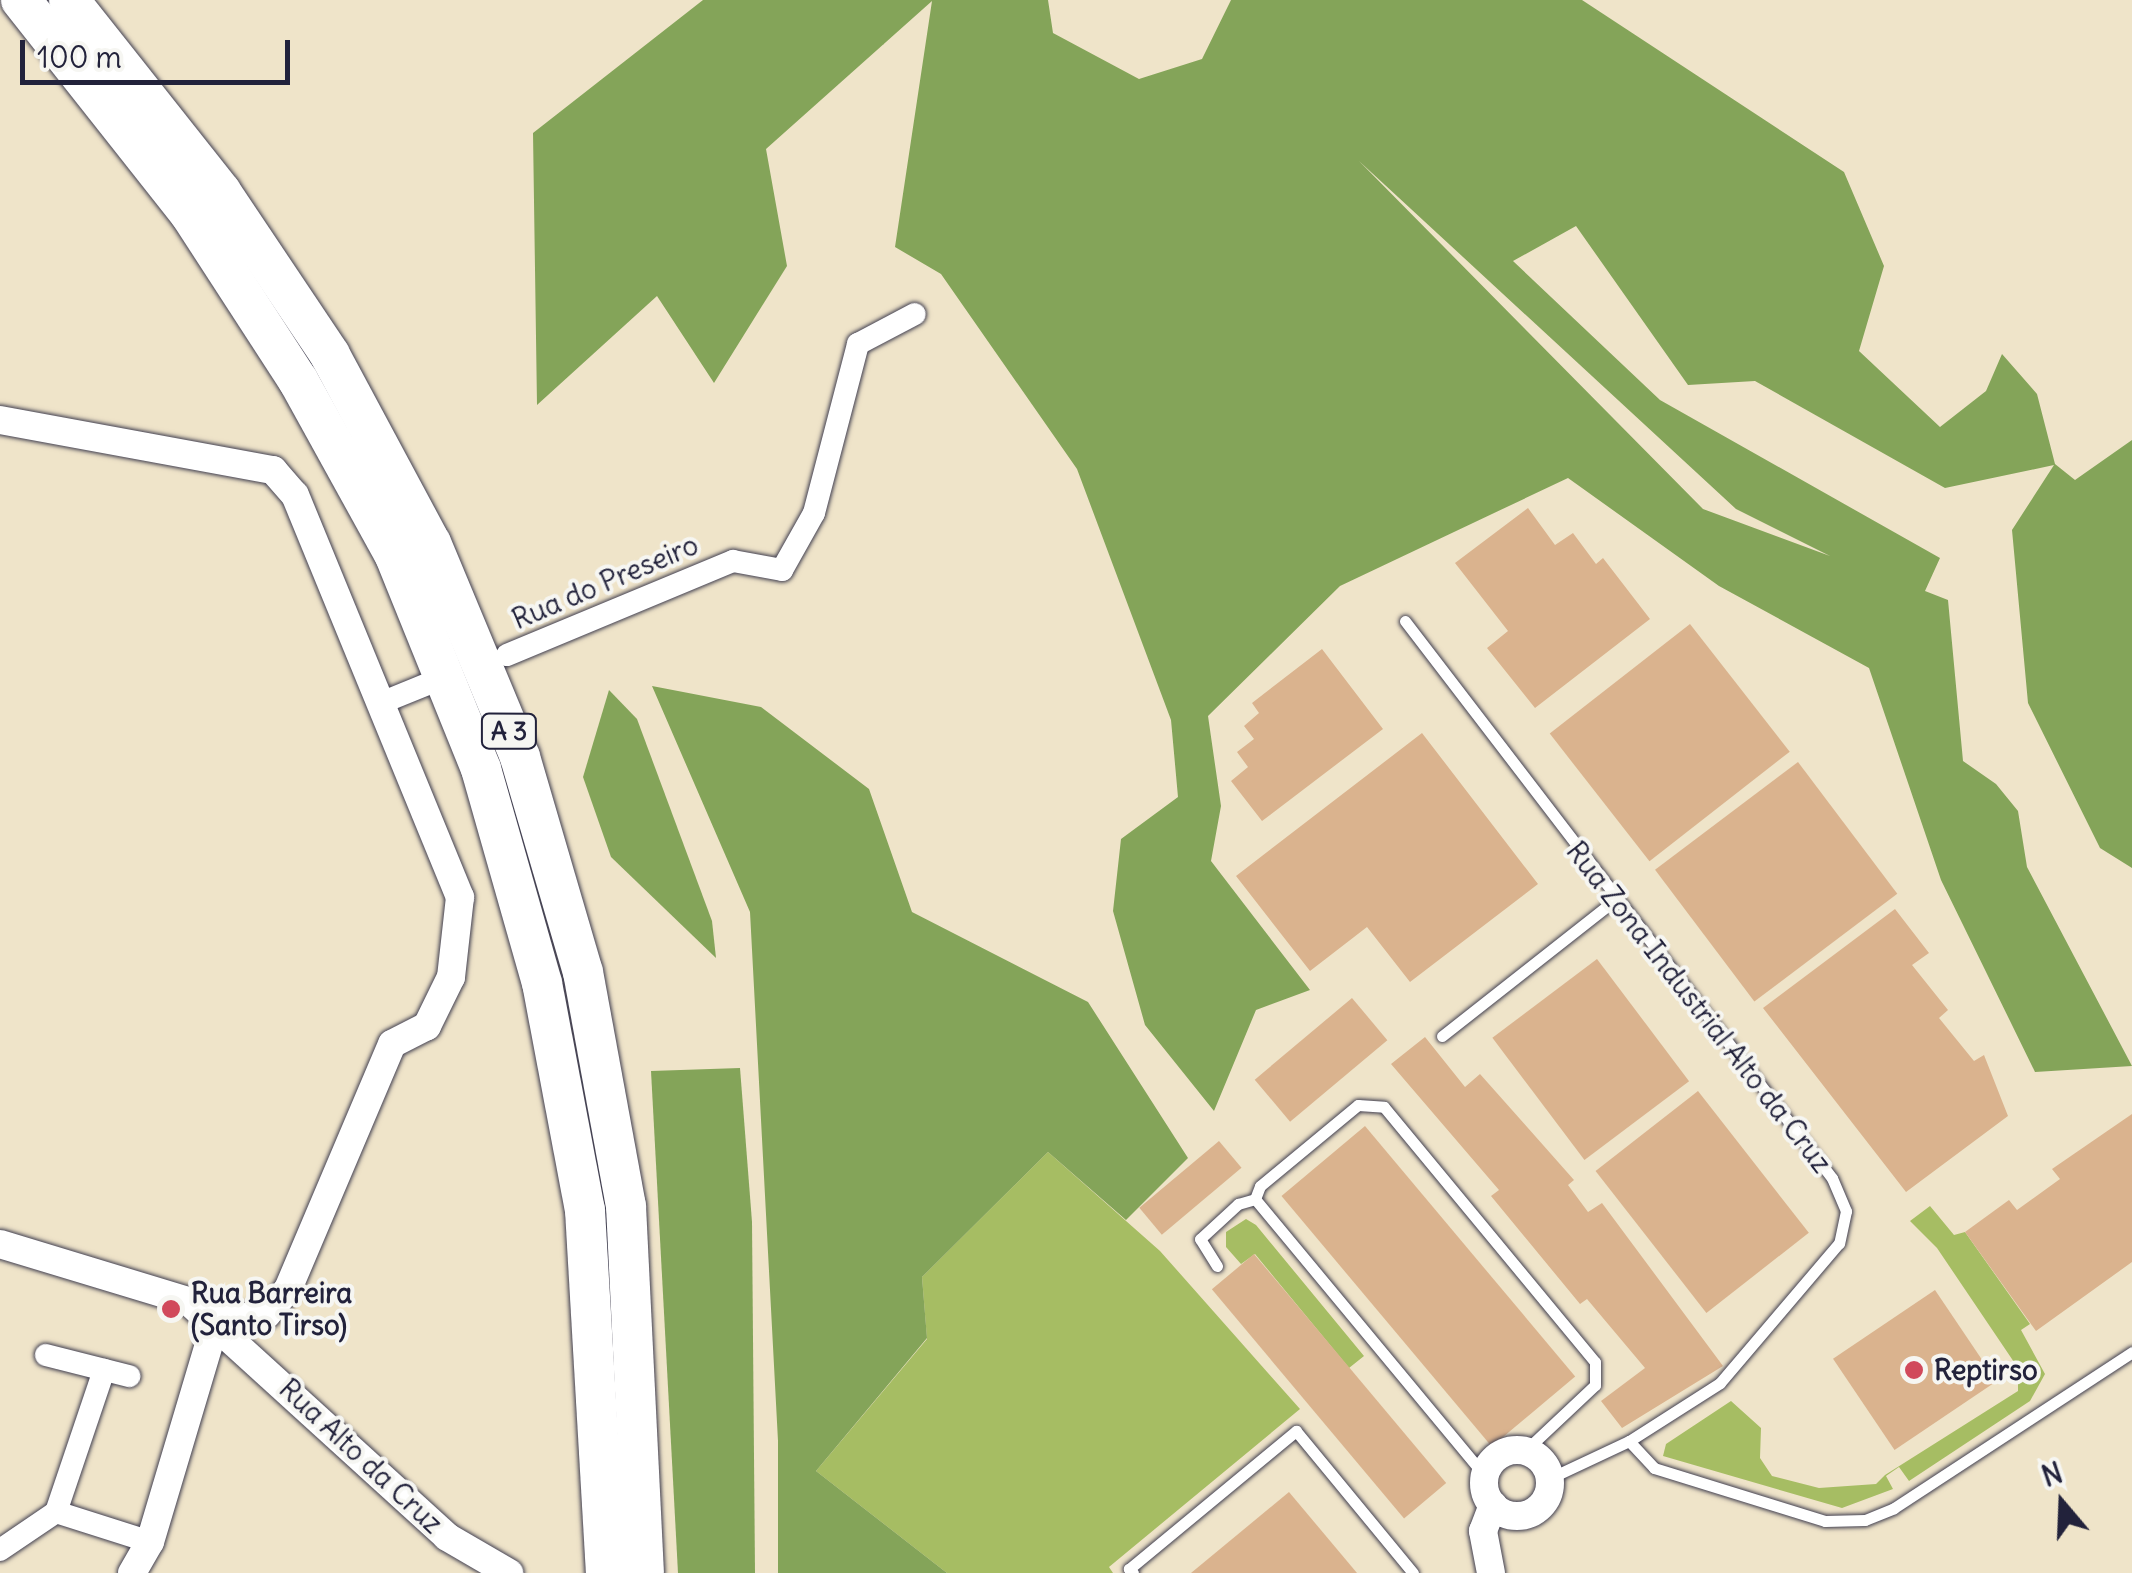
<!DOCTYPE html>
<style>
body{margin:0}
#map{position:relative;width:2132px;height:1573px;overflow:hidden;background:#efe4c9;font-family:Delius,sans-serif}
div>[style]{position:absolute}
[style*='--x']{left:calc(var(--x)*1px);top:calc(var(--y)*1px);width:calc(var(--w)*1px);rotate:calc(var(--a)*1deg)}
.green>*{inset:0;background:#a6bd63}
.forest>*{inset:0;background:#84a459}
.building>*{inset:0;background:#dab38e;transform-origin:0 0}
.roads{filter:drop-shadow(0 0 2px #413f50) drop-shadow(0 0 2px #413f50)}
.service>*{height:11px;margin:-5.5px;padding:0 5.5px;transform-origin:5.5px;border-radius:5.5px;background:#fff}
.minor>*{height:22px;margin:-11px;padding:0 11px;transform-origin:11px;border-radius:11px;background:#fff}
.tertiary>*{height:28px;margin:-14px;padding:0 14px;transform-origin:14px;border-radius:14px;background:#fff}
.tertiary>.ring{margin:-14px;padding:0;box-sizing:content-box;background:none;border:28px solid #fff;border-radius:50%}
.motorway>*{height:40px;margin:-20px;padding:0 20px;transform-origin:20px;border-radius:20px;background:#fff}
.dots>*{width:28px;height:28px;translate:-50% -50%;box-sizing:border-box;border:5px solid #f6f6f2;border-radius:50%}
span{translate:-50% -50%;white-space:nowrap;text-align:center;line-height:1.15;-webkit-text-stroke:8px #f6f6f2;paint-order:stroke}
.shield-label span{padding:2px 8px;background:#f6f6f2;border:2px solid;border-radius:8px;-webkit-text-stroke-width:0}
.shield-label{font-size:25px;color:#22223b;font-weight:700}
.street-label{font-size:28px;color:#22223b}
.poi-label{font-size:28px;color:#22223b;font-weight:700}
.left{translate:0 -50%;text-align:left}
.north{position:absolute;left:2012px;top:1453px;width:100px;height:100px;-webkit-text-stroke:8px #f6f6f2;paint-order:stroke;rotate:341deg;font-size:28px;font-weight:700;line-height:40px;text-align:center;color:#22223b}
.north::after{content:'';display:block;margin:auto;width:35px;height:45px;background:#22223b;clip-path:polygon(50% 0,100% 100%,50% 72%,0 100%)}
.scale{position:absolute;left:20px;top:40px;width:270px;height:45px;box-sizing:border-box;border:5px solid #22223b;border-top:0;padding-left:12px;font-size:30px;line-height:35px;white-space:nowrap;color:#22223b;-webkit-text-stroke:8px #f6f6f2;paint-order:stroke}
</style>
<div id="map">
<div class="green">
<i style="clip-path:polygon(1048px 1152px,1160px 1251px,1300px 1409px,1109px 1567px,1113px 1573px,947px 1573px,816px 1471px,927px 1339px,922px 1277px)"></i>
<i style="clip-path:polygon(1930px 1206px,1954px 1235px,1965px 1232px,2030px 1324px,2021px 1330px,2045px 1374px,2030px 1401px,1909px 1481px,1899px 1467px,1886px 1476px,1893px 1489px,1842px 1508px,1663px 1456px,1666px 1444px,1731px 1401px,1761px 1428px,1760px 1458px,1772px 1476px,1819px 1488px,1876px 1484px,1885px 1475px,2018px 1391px,2018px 1368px,1937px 1248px,1910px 1221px)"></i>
<i style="clip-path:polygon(1246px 1219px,1256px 1225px,1364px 1356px,1349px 1368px,1255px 1254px,1241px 1264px,1226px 1247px,1226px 1232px)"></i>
</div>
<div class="forest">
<i style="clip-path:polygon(evenodd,703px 0,1048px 0,1053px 33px,1139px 79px,1202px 59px,1231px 0,1582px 0,1844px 172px,1884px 266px,1859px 351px,1940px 427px,1986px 391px,2002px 354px,2037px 394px,2055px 464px,2075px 480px,2132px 440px,2132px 868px,2100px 848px,2028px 703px,2012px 530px,2054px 465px,1945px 488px,1755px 381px,1688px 385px,1576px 226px,1513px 261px,1660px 400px,1940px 558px,1925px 591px,1948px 600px,1963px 761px,1996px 784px,2018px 811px,2027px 867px,2132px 1066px,2035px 1072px,1941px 880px,1869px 668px,1719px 586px,1568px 478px,1340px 586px,1208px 716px,1221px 806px,1211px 861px,1310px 990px,1256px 1010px,1214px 1111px,1145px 1025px,1113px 911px,1121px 839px,1178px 797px,1171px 720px,1077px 469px,941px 274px,895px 247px,932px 1px,766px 149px,787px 266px,714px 383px,657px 296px,537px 405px,533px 133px,703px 0,1359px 161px,1736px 509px,1830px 556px,1703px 509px,1359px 161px)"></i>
<i style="clip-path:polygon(652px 686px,761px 707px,869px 789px,912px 912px,1088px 1002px,1188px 1158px,1126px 1220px,1048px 1152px,922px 1277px,927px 1338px,816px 1471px,947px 1573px,778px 1573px,778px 1441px,750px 912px)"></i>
<i style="clip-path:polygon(609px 690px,637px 719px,712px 921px,716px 958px,611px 857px,583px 777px)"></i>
<i style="clip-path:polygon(740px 1068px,752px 1222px,755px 1573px,678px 1573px,651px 1071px)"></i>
</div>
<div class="building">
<i style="clip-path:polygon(1528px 508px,1555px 545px,1573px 533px,1596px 564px,1603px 558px,1650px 619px,1535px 708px,1487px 648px,1508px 631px,1455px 563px)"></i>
<i style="left:1690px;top:624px;width:162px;height:178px;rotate:52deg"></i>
<i style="clip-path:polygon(1322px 649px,1383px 729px,1262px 821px,1231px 781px,1248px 767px,1237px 752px,1254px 739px,1244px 726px,1259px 713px,1252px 703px)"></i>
<i style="clip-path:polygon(1422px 733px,1538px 884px,1410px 982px,1367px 927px,1310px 971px,1236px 876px)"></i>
<i style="left:1798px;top:762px;width:165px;height:179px;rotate:53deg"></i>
<i style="clip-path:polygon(1895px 909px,1929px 953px,1912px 965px,1948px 1010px,1939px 1018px,1974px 1061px,1984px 1055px,2008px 1116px,1906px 1192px,1763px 1008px)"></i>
<i style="left:1597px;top:959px;width:153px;height:131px;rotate:53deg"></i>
<i style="left:1352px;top:998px;width:55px;height:127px;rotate:50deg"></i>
<i style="clip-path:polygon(1425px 1037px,1465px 1087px,1480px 1074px,1574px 1180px,1568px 1185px,1588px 1212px,1602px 1203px,1723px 1366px,1622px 1428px,1601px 1401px,1645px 1368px,1587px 1299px,1580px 1304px,1491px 1196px,1499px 1190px,1391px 1064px)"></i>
<i style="left:1698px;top:1091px;width:180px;height:130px;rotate:52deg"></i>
<i style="clip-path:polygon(2132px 1114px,2132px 1262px,2036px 1331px,1965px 1232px,2009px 1200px,2017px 1210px,2060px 1179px,2052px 1169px)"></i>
<i style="left:1365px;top:1126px;width:327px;height:109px;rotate:50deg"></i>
<i style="left:1219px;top:1141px;width:35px;height:104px;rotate:50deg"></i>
<i style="left:1254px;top:1254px;width:299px;height:55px;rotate:50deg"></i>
<i style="left:1935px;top:1290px;width:110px;height:123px;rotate:56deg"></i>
<i style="clip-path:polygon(1289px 1492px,1357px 1573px,1191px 1573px)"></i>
</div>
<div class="roads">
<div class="service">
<i style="--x:1405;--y:621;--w:702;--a:52.53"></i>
<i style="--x:1832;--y:1178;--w:36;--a:67"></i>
<i style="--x:1846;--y:1211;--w:33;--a:102"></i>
<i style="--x:1839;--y:1243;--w:184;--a:130.4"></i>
<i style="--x:1720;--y:1383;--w:108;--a:147.5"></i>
<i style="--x:1629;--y:1441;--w:87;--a:154.9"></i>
<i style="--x:1442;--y:1036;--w:221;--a:-38.2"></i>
<i style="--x:1217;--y:1266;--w:32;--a:-122"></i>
<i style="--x:1200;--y:1239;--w:52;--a:-42.6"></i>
<i style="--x:1238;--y:1204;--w:18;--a:-16"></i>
<i style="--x:1629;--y:1441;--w:37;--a:47"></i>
<i style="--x:1654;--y:1468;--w:179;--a:17.2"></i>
<i style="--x:1825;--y:1521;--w:40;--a:-1.4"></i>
<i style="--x:1865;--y:1520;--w:31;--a:-22"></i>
<i style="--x:1894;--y:1508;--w:285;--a:-33.2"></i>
<i style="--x:1485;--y:1476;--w:360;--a:-129.7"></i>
<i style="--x:1255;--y:1199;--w:14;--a:-69"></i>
<i style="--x:1260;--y:1186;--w:127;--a:-39.6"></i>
<i style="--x:1358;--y:1105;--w:26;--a:4"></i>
<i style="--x:1384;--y:1107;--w:331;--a:50.4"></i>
<i style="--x:1595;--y:1362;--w:23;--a:90"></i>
<i style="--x:1595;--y:1385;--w:96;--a:136.7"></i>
<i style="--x:1133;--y:1573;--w:6;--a:-135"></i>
<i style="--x:1129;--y:1569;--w:217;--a:-39.6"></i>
<i style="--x:1296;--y:1431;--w:184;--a:50.5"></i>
</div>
<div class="minor">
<i style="--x:507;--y:655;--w:245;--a:-22.6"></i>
<i style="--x:733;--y:561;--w:50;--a:10.4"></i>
<i style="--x:782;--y:570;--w:65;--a:-60.7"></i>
<i style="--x:814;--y:513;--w:175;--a:-75.4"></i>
<i style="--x:858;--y:344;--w:64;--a:-27.8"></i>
<i style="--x:381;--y:703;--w:48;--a:-22.2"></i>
<i style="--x:46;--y:1355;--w:86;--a:14.2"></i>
<i style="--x:56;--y:1512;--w:99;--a:17.7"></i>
<i style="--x:0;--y:1550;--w:68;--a:-34.2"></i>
<i style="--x:56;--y:1512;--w:150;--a:-71.3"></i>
</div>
<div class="tertiary">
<i style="--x:0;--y:420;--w:278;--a:10.4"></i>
<i style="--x:273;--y:470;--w:33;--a:49"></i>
<i style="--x:295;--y:495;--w:435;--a:67.7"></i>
<i style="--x:460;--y:897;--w:81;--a:96.4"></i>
<i style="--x:451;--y:977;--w:55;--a:116.1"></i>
<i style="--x:427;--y:1026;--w:39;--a:153"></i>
<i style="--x:392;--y:1044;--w:266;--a:113"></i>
<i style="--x:288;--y:1289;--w:33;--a:130"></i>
<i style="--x:267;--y:1314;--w:51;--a:172.2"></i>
<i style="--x:0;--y:1244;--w:196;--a:16.9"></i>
<i style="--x:188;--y:1301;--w:350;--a:42.3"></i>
<i style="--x:447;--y:1537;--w:72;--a:30.1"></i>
<i class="ring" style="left:1484px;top:1450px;width:38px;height:38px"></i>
<i style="--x:132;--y:1573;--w:36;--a:-60"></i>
<i style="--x:150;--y:1542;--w:231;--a:-73.4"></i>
<i style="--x:1491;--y:1573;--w:43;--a:-100.8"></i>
<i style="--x:1483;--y:1531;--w:28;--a:-69"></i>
</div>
<div class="motorway">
<i style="--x:21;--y:0;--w:273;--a:51.7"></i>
<i style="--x:190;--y:214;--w:198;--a:57"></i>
<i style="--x:298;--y:380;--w:201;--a:61.1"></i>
<i style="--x:395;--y:556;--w:230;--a:68"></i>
<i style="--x:481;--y:769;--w:223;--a:74.1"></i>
<i style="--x:542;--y:983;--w:231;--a:79.3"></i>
<i style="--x:585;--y:1210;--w:364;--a:86.7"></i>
<i style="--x:69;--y:0;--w:245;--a:51.6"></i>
<i style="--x:221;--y:192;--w:196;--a:56.2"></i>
<i style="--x:330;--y:355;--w:213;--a:61.8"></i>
<i style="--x:431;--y:543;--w:232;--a:67.4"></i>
<i style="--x:520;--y:757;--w:224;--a:73.7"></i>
<i style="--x:583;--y:972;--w:238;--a:79.6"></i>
<i style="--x:626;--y:1206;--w:367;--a:87.2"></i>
</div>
</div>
<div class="dots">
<i style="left:171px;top:1309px;background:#d1495b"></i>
<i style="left:1914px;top:1370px;background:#d1495b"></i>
</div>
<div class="shield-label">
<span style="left:509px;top:731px">A 3</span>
</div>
<div class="street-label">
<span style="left:605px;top:582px;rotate:-23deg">Rua do Preseiro</span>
<span style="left:1699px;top:1007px;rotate:52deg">Rua Zona Industrial Alto da Cruz</span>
<span style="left:361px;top:1456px;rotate:43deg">Rua Alto da Cruz</span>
</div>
<div class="poi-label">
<span class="left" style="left:191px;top:1309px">Rua Barreira<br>(Santo Tirso)</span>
<span class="left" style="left:1934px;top:1370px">Reptirso</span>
</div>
<div class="north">N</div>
<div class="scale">100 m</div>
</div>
